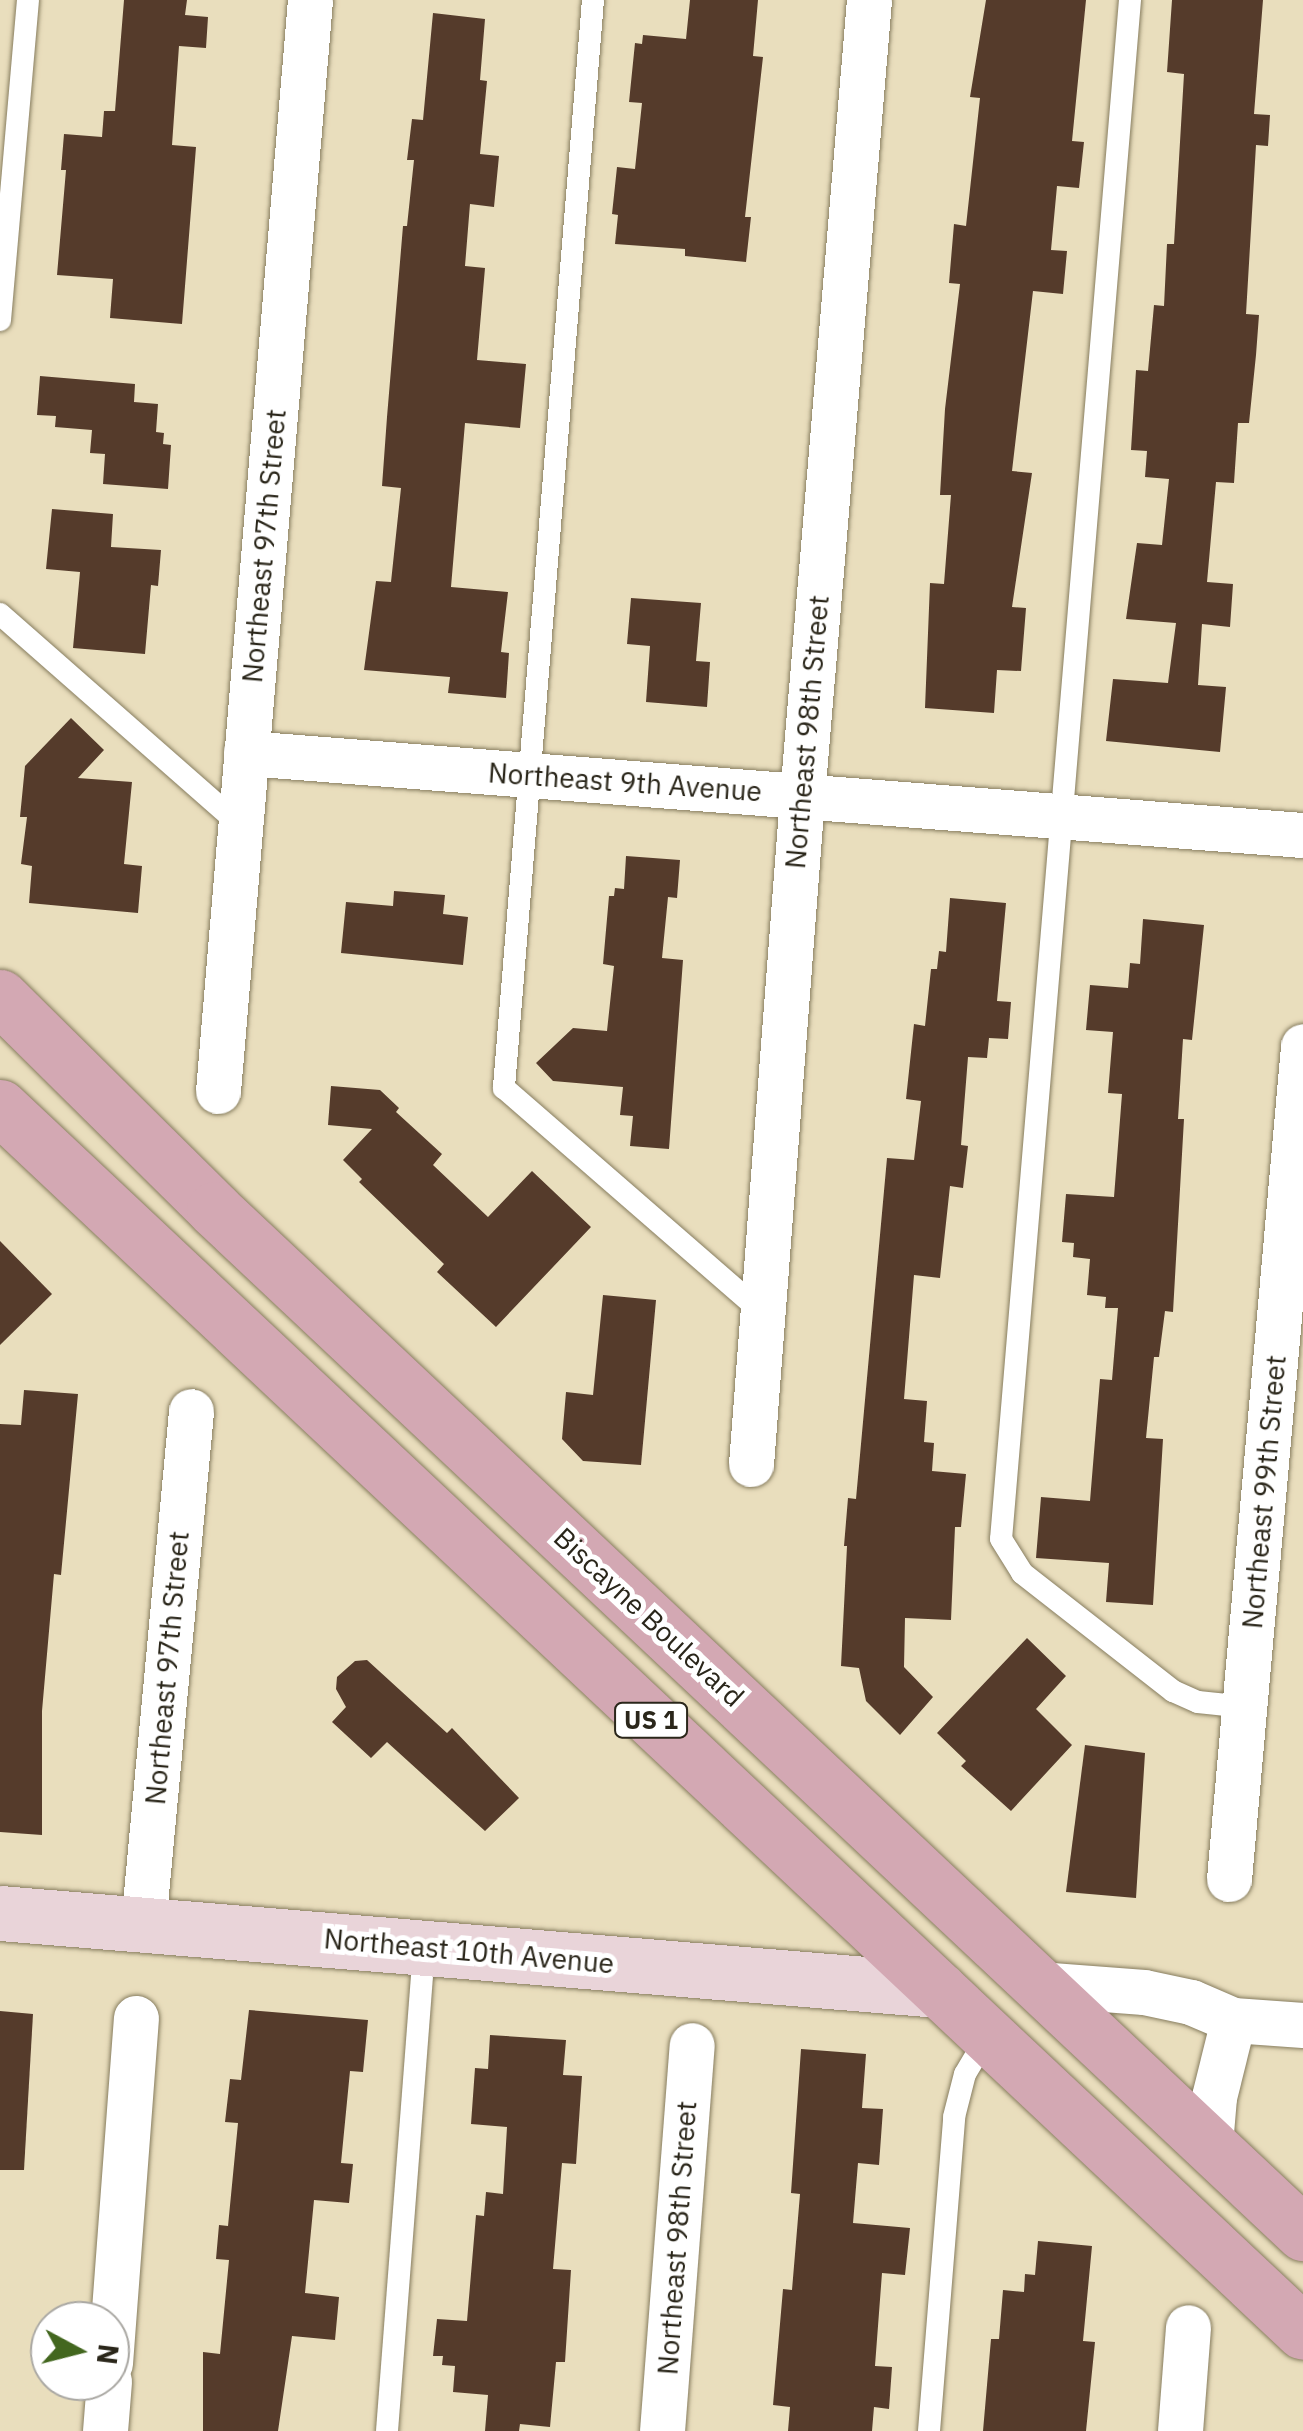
<!DOCTYPE html>
<style>
body{margin:0}
#map{position:relative;width:1303px;height:2431px;overflow:hidden;background:#e9debd;font-family:"IBM Plex Sans",sans-serif}
div>[style]{position:absolute}
[style*='--x']{left:calc(var(--x)*1px);top:calc(var(--y)*1px);width:calc(var(--w)*1px);rotate:calc(var(--a)*1deg)}
.building>*{inset:0;background:#553b2b}
.roads{filter:drop-shadow(0 0 2px #877d5f) drop-shadow(0 0 2px #877d5f)}
.lane>*{height:22px;margin:-11px;padding:0 11px;transform-origin:11px;border-radius:11px;background:#fff}
.street>*{height:45px;margin:-22.5px;padding:0 22.5px;transform-origin:22.5px;border-radius:22.5px;background:#fff}
.secondary>*{height:55px;margin:-27.5px;padding:0 27.5px;transform-origin:27.5px;border-radius:27.5px;background:#e9d4d9}
.primary>*{height:55px;margin:-27.5px;padding:0 27.5px;transform-origin:27.5px;border-radius:27.5px;background:#d3a8b3}
span{translate:-50% -50%;white-space:nowrap;text-align:center;line-height:1.15;-webkit-text-stroke:10px #fff;paint-order:stroke}
.shield-label span{padding:2px 8px;background:#fff;border:2px solid;border-radius:8px;-webkit-text-stroke-width:0}
.shield-label{font-size:25px;color:#2a261a;font-weight:700}
.street-label{font-size:28px;color:#2a261a}
.north{position:absolute;left:30px;top:2301px;width:100px;height:100px;box-sizing:border-box;background:#fff;border:2px solid #aaa8a3;border-radius:50%;rotate:97deg;font-size:28px;font-weight:700;line-height:40px;text-align:center;color:#2a261a}
.north::after{content:'';display:block;margin:auto;width:35px;height:45px;background:#43671f;clip-path:polygon(50% 0,100% 100%,50% 72%,0 100%)}
</style>
<div id="map">
<div class="building">
<i style="clip-path:polygon(124px 0,187px 0,185px 15px,208px 17px,206px 48px,179px 46px,172px 145px,196px 147px,182px 324px,110px 318px,113px 279px,57px 275px,66px 170px,61px 170px,64px 134px,102px 137px,104px 111px,115px 111px)"></i>
<i style="clip-path:polygon(690px 0,758px 0,753px 56px,763px 57px,745px 217px,751px 217px,746px 262px,685px 256px,685px 249px,615px 244px,618px 215px,612px 214px,617px 167px,635px 169px,642px 103px,629px 102px,635px 43px,642px 44px,643px 35px,686px 39px)"></i>
<i style="clip-path:polygon(986px 0,1086px 0,1072px 141px,1084px 142px,1079px 188px,1057px 186px,1051px 250px,1067px 251px,1063px 294px,1033px 291px,1012px 471px,1032px 473px,1012px 607px,1026px 608px,1021px 671px,997px 670px,994px 713px,925px 708px,930px 583px,944px 584px,951px 495px,940px 495px,945px 409px,960px 284px,949px 283px,954px 224px,966px 226px,980px 98px,970px 97px)"></i>
<i style="clip-path:polygon(1172px 0,1263px 0,1254px 114px,1270px 115px,1268px 146px,1256px 145px,1246px 314px,1259px 315px,1256px 355px,1249px 423px,1238px 423px,1234px 483px,1216px 482px,1207px 582px,1233px 584px,1230px 627px,1202px 624px,1198px 685px,1226px 687px,1220px 752px,1106px 741px,1113px 679px,1168px 683px,1176px 623px,1126px 619px,1137px 543px,1162px 545px,1169px 479px,1145px 477px,1147px 451px,1131px 450px,1136px 370px,1148px 371px,1154px 305px,1164px 306px,1167px 244px,1174px 244px,1184px 74px,1167px 72px)"></i>
<i style="clip-path:polygon(433px 13px,485px 19px,480px 80px,487px 81px,480px 154px,499px 156px,494px 207px,470px 204px,465px 266px,485px 268px,477px 360px,526px 364px,520px 428px,465px 423px,451px 587px,508px 592px,501px 652px,509px 653px,506px 698px,448px 693px,450px 677px,364px 670px,376px 581px,391px 582px,401px 488px,382px 486px,387px 417px,403px 226px,407px 226px,414px 160px,407px 160px,412px 119px,423px 120px)"></i>
<i style="clip-path:polygon(40px 376px,135px 384px,134px 402px,158px 404px,156px 432px,164px 433px,163px 444px,171px 445px,168px 489px,103px 484px,105px 454px,90px 453px,92px 430px,55px 427px,56px 416px,37px 415px)"></i>
<i style="clip-path:polygon(52px 509px,113px 514px,111px 547px,161px 550px,158px 586px,151px 585px,145px 654px,73px 648px,80px 572px,46px 569px)"></i>
<i style="clip-path:polygon(631px 598px,701px 603px,696px 661px,710px 662px,707px 707px,646px 702px,650px 646px,627px 644px)"></i>
<i style="clip-path:polygon(71px 718px,104px 750px,78px 778px,132px 782px,124px 864px,142px 866px,138px 913px,29px 903px,32px 866px,21px 864px,27px 817px,20px 817px,25px 766px)"></i>
<i style="clip-path:polygon(626px 856px,680px 860px,677px 898px,668px 897px,662px 958px,683px 960px,669px 1149px,630px 1146px,633px 1116px,620px 1115px,623px 1087px,553px 1081px,536px 1063px,573px 1028px,607px 1031px,614px 966px,603px 964px,609px 896px,614px 896px,615px 888px,624px 889px)"></i>
<i style="clip-path:polygon(394px 891px,445px 895px,443px 914px,468px 917px,463px 965px,341px 953px,346px 902px,393px 906px)"></i>
<i style="clip-path:polygon(950px 898px,1006px 903px,997px 1001px,1011px 1002px,1008px 1039px,989px 1038px,987px 1058px,968px 1057px,961px 1145px,968px 1146px,963px 1188px,950px 1186px,940px 1278px,914px 1275px,904px 1399px,927px 1401px,924px 1442px,934px 1443px,932px 1471px,966px 1474px,961px 1527px,955px 1527px,951px 1620px,905px 1618px,904px 1667px,933px 1697px,900px 1735px,866px 1701px,859px 1668px,841px 1666px,847px 1546px,844px 1546px,848px 1498px,856px 1499px,887px 1158px,914px 1160px,921px 1101px,906px 1099px,914px 1024px,925px 1026px,931px 969px,937px 969px,939px 951px,946px 952px)"></i>
<i style="clip-path:polygon(1143px 919px,1204px 925px,1192px 1040px,1183px 1039px,1178px 1119px,1184px 1119px,1173px 1312px,1165px 1311px,1159px 1357px,1154px 1357px,1146px 1438px,1163px 1439px,1153px 1605px,1106px 1602px,1109px 1563px,1036px 1558px,1041px 1497px,1090px 1501px,1100px 1379px,1112px 1380px,1118px 1308px,1105px 1308px,1106px 1297px,1087px 1295px,1090px 1259px,1073px 1257px,1074px 1243px,1062px 1242px,1066px 1194px,1114px 1197px,1122px 1094px,1108px 1093px,1113px 1032px,1086px 1030px,1090px 985px,1128px 988px,1130px 963px,1140px 964px)"></i>
<i style="clip-path:polygon(331px 1086px,380px 1090px,399px 1108px,396px 1112px,442px 1154px,433px 1165px,488px 1217px,532px 1171px,591px 1227px,496px 1327px,437px 1272px,444px 1264px,359px 1182px,362px 1179px,343px 1160px,372px 1129px,328px 1125px)"></i>
<i style="clip-path:polygon(0 1241px,52px 1294px,0 1345px)"></i>
<i style="clip-path:polygon(603px 1295px,656px 1300px,641px 1465px,583px 1461px,562px 1439px,566px 1392px,593px 1395px)"></i>
<i style="clip-path:polygon(24px 1390px,78px 1394px,61px 1575px,54px 1574px,42px 1711px,42px 1835px,0 1832px,0 1424px,21px 1425px)"></i>
<i style="clip-path:polygon(1027px 1638px,1066px 1676px,1036px 1709px,1072px 1745px,1011px 1811px,961px 1766px,966px 1761px,937px 1733px)"></i>
<i style="clip-path:polygon(367px 1660px,447px 1733px,452px 1728px,519px 1798px,485px 1831px,387px 1742px,371px 1758px,332px 1722px,346px 1707px,336px 1689px,337px 1677px,355px 1661px)"></i>
<i style="clip-path:polygon(1085px 1745px,1145px 1753px,1136px 1898px,1066px 1892px)"></i>
<i style="clip-path:polygon(249px 2010px,368px 2020px,363px 2072px,350px 2071px,341px 2163px,353px 2164px,349px 2203px,314px 2200px,305px 2293px,339px 2297px,335px 2340px,292px 2336px,278px 2431px,203px 2431px,203px 2352px,220px 2354px,229px 2260px,216px 2259px,219px 2225px,228px 2226px,238px 2123px,225px 2122px,230px 2079px,241px 2080px)"></i>
<i style="clip-path:polygon(0 2011px,33px 2014px,24px 2170px,0 2170px)"></i>
<i style="clip-path:polygon(490px 2035px,566px 2040px,563px 2075px,582px 2076px,576px 2164px,562px 2163px,553px 2269px,571px 2270px,565px 2362px,556px 2362px,550px 2427px,520px 2424px,519px 2431px,485px 2431px,488px 2395px,453px 2392px,455px 2366px,442px 2365px,443px 2356px,433px 2356px,437px 2319px,467px 2321px,476px 2215px,484px 2216px,486px 2192px,503px 2194px,507px 2127px,471px 2124px,475px 2068px,488px 2069px)"></i>
<i style="clip-path:polygon(801px 2049px,866px 2054px,862px 2108px,883px 2109px,879px 2165px,858px 2163px,853px 2223px,910px 2228px,905px 2275px,882px 2273px,875px 2366px,892px 2367px,889px 2409px,874px 2407px,872px 2431px,788px 2431px,790px 2407px,773px 2405px,783px 2289px,792px 2290px,800px 2194px,791px 2193px)"></i>
<i style="clip-path:polygon(1038px 2241px,1092px 2246px,1083px 2341px,1095px 2342px,1086px 2431px,983px 2431px,991px 2339px,999px 2339px,1003px 2290px,1024px 2292px,1025px 2274px,1035px 2275px)"></i>
</div>
<div class="roads">
<div class="lane">
<i style="--x:593;--y:0;--w:1092;--a:94.68"></i>
<i style="--x:504;--y:1088;--w:343;--a:41"></i>
<i style="--x:1130;--y:0;--w:1544;--a:94.79"></i>
<i style="--x:1001;--y:1539;--w:40;--a:58"></i>
<i style="--x:1022;--y:1573;--w:192;--a:38"></i>
<i style="--x:1173;--y:1691;--w:27;--a:24"></i>
<i style="--x:1198;--y:1702;--w:48;--a:5.9"></i>
<i style="--x:0;--y:320;--w:321;--a:-85"></i>
<i style="--x:0;--y:614;--w:320;--a:41.3"></i>
<i style="--x:387;--y:2431;--w:484;--a:-85.6"></i>
<i style="--x:929;--y:2431;--w:315;--a:-85.4"></i>
<i style="--x:954;--y:2117;--w:44;--a:-75.7"></i>
<i style="--x:965;--y:2074;--w:43;--a:-59.3"></i>
</div>
<div class="street">
<i style="--x:246;--y:753;--w:1060;--a:4.44"></i>
<i style="--x:218;--y:1091;--w:1095;--a:-85.18"></i>
<i style="--x:751;--y:1464;--w:670;--a:-85.63"></i>
<i style="--x:802;--y:796;--w:799;--a:-85.19"></i>
<i style="--x:1229;--y:1879;--w:836;--a:-84.92"></i>
<i style="--x:143;--y:1925;--w:516;--a:-84.66"></i>
<i style="--x:1038;--y:1984;--w:106;--a:4.3"></i>
<i style="--x:1144;--y:1992;--w:48;--a:12"></i>
<i style="--x:1191;--y:2002;--w:46;--a:23.2"></i>
<i style="--x:1233;--y:2020;--w:70;--a:4.1"></i>
<i style="--x:1210;--y:2144;--w:47;--a:-85.1"></i>
<i style="--x:1214;--y:2097;--w:79;--a:-76.1"></i>
<i style="--x:110;--y:2363;--w:346;--a:-85.7"></i>
<i style="--x:105;--y:2431;--w:50;--a:-85.4"></i>
<i style="--x:662;--y:2431;--w:387;--a:-85.6"></i>
<i style="--x:1180;--y:2431;--w:104;--a:-85.6"></i>
</div>
<div class="secondary">
<i style="--x:0;--y:1913;--w:942;--a:4.69"></i>
</div>
<div class="primary">
<i style="--x:0;--y:997;--w:301;--a:44.7"></i>
<i style="--x:214;--y:1209;--w:1495;--a:43.24"></i>
<i style="--x:0;--y:1107;--w:1788;--a:43.23"></i>
</div>
</div>
<div class="shield-label">
<span style="left:651px;top:1720px">US 1</span>
</div>
<div class="street-label">
<span style="left:264px;top:546px;rotate:-85deg">Northeast 97th Street</span>
<span style="left:807px;top:732px;rotate:-85deg">Northeast 98th Street</span>
<span style="left:625px;top:782px;rotate:4deg">Northeast 9th Avenue</span>
<span style="left:1264px;top:1492px;rotate:-85deg">Northeast 99th Street</span>
<span style="left:649px;top:1617px;rotate:43deg">Biscayne Boulevard</span>
<span style="left:167px;top:1668px;rotate:-85deg">Northeast 97th Street</span>
<span style="left:469px;top:1951px;rotate:5deg">Northeast 10th Avenue</span>
<span style="left:677px;top:2238px;rotate:-86deg">Northeast 98th Street</span>
</div>
<div class="north">N</div>
</div>
